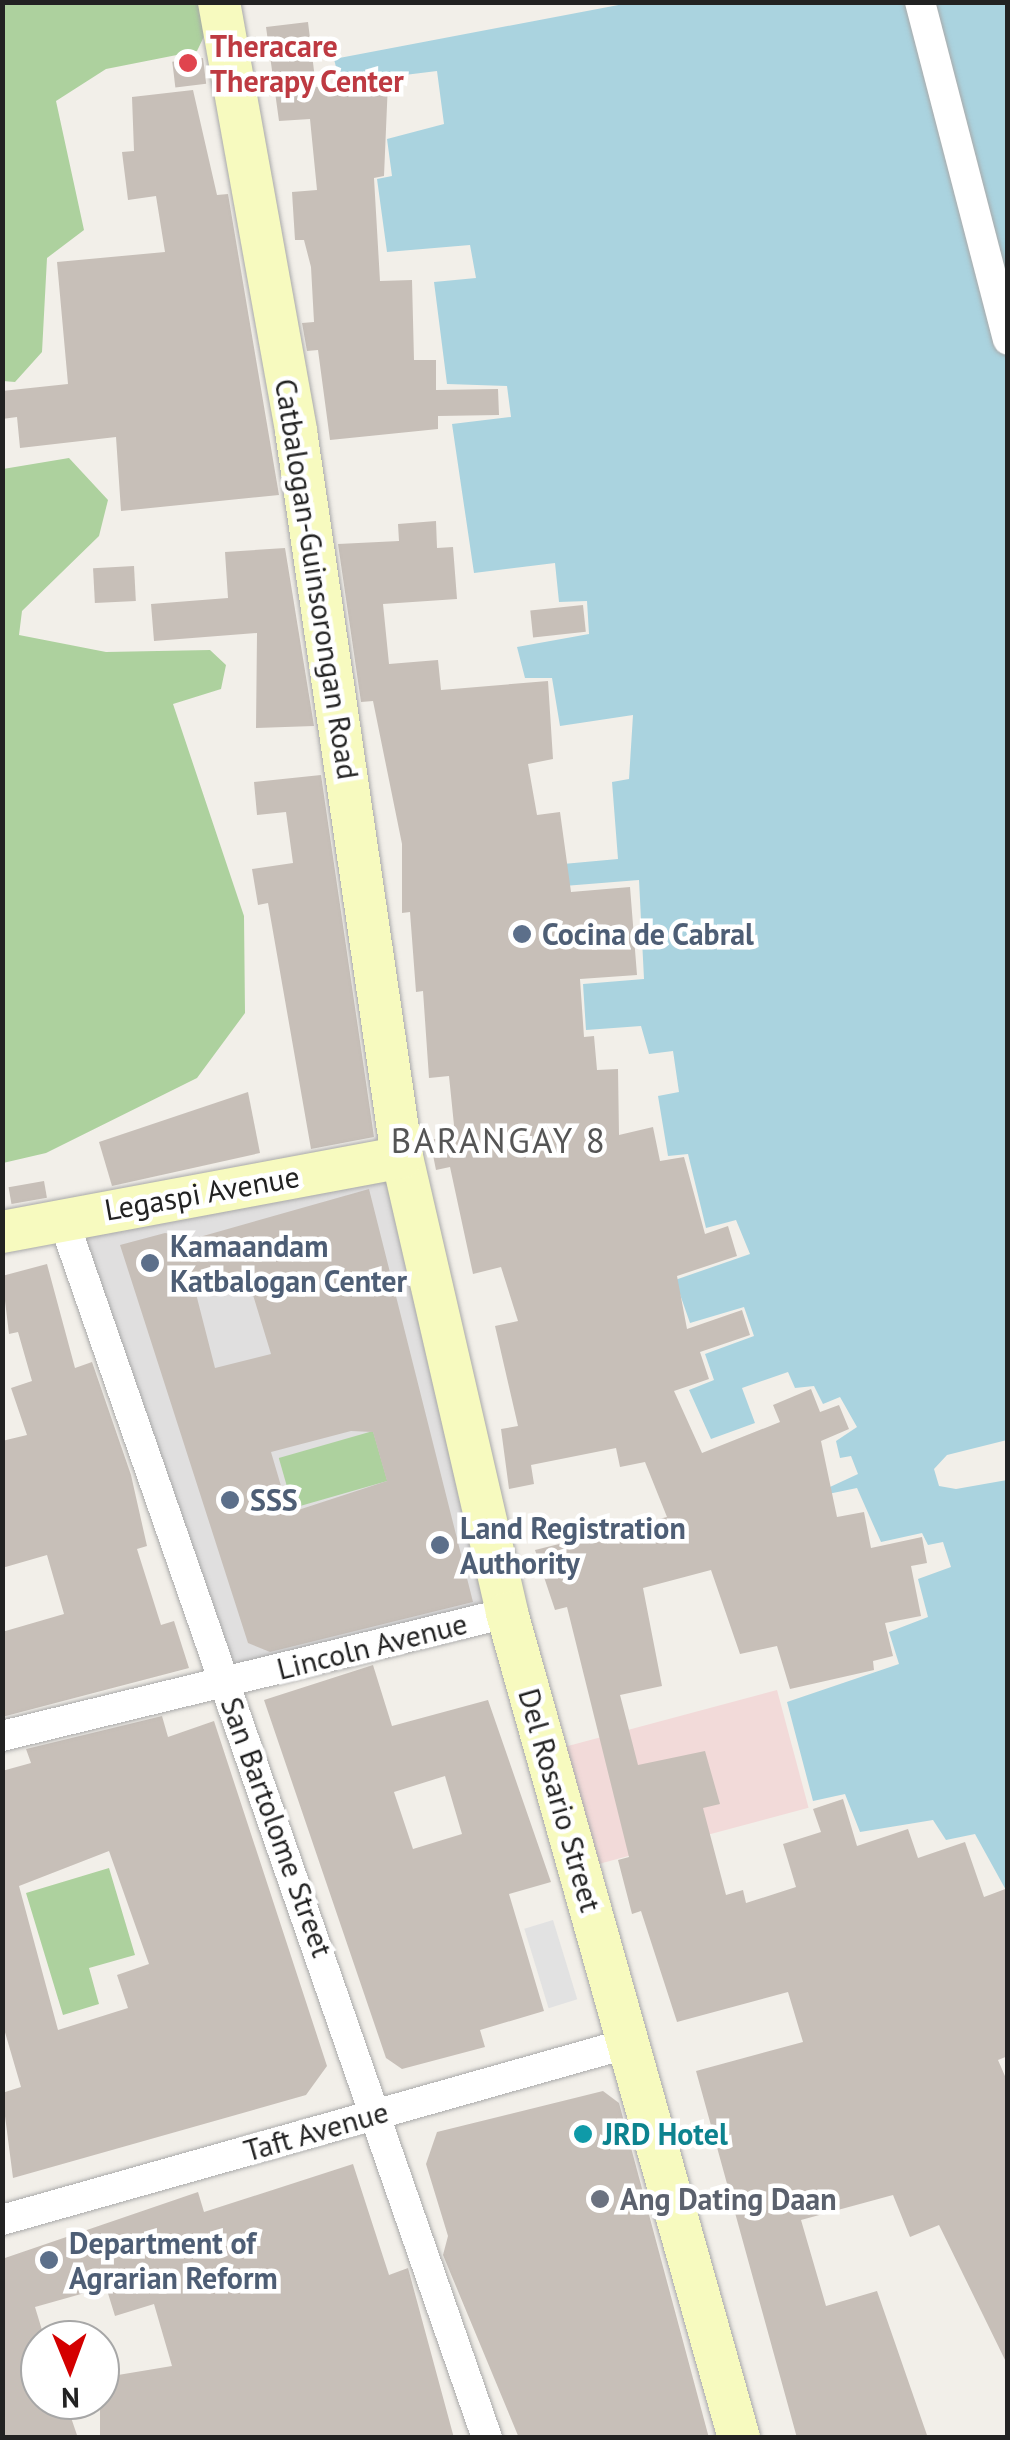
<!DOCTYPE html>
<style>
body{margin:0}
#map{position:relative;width:1010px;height:2440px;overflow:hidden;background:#f2efe9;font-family:"PT Sans",sans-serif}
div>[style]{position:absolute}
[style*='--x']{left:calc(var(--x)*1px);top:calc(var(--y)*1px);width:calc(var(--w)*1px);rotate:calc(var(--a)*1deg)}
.residential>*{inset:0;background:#e0dfdf}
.commercial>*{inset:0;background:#f2dad9;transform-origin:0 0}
.forest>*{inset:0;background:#add19e;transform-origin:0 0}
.parking>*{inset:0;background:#e2e2e2;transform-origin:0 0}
.water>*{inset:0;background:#aad3df}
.building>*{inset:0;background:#c7bfb8;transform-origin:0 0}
.roads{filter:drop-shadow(0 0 2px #a9a9a9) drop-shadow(0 0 2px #a9a9a9)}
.street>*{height:30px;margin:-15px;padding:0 15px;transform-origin:15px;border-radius:15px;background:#fff}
.secondary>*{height:42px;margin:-21px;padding:0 21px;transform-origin:21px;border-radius:21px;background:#f7fabf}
.dots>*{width:28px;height:28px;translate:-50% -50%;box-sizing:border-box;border:5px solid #fff;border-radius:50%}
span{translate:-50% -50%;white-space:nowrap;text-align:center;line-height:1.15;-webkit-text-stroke:9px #fff;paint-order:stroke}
.health-label{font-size:30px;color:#be3a42;font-weight:700}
.left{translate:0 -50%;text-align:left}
.street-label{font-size:30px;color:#222}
.service-label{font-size:30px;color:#4e5e75;font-weight:700}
.culture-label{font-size:30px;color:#0d838f;font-weight:700}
.worship-label{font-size:30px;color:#5b616d;font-weight:700}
.quarter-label{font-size:35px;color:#555;letter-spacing:2.5px}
.frame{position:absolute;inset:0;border:5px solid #222;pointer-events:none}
.north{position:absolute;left:20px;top:2320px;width:100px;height:100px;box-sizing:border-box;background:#fff;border:2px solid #a7a7a7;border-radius:50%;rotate:179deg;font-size:28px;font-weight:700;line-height:40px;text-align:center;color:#222}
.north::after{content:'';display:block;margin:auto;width:35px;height:45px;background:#d40000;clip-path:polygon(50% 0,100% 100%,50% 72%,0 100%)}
</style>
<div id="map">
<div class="residential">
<i style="clip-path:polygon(402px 1157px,507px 1613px,225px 1682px,63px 1219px)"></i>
</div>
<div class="commercial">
<i style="left:777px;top:1690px;width:122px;height:228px;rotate:75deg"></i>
</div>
<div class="forest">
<i style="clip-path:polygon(3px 3px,203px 3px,209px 26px,197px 51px,106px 69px,56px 101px,84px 230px,47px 258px,42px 352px,15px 382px,3px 381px)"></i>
<i style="clip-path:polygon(69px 458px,108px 500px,99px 536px,22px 611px,19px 635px,106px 652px,210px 650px,226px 665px,221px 689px,173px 704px,244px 916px,245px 1013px,197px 1078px,46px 1153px,3px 1163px,3px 469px)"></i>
<i style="left:373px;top:1431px;width:52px;height:98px;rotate:74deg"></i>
<i style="clip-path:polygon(109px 1868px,135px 1955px,89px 1968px,99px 2004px,63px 2015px,26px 1893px)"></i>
</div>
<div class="parking">
<i style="left:553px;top:1920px;width:83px;height:30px;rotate:73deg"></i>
</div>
<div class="water">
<i style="clip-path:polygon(629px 3px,1007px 3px,1007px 1440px,947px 1455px,934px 1469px,939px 1486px,956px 1489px,1007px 1480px,1007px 1892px,975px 1834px,946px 1840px,933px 1820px,860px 1832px,845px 1794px,813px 1801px,787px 1702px,899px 1664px,889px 1632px,928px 1617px,918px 1579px,951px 1567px,943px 1542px,928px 1545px,922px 1533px,881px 1542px,857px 1488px,804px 1499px,858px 1474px,851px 1456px,840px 1458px,836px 1441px,857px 1427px,840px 1397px,823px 1404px,814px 1386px,795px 1388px,788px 1372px,742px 1388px,755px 1423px,711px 1439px,689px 1390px,714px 1380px,705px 1354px,754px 1336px,744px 1307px,690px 1323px,675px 1280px,750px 1254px,736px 1220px,706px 1228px,688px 1154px,668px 1156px,658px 1096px,679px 1092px,673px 1051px,649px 1054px,641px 1026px,586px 1030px,583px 984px,644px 979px,639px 880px,564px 886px,563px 864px,618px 859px,612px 782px,629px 779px,633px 715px,560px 726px,552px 678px,525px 678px,517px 647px,589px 634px,587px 601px,559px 602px,555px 563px,474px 573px,452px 424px,511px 417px,507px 386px,447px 384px,434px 282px,476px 278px,470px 245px,387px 252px,377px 179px,392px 176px,387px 139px,444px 124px,437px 71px,340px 83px,334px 59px)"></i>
</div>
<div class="building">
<i style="clip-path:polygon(308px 22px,316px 87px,388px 82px,384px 176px,374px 178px,380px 281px,412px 280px,414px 360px,436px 360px,436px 390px,498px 389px,499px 415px,438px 416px,438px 429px,330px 440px,318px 350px,307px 351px,302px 323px,314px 322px,311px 267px,304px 240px,295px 240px,292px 192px,317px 190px,310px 119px,279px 121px,266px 27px)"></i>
<i style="left:203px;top:58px;width:26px;height:31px;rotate:83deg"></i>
<i style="clip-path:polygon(193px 90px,217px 195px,228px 194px,279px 495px,121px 511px,116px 437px,20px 448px,17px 417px,2px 419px,2px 391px,68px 384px,57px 262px,165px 252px,156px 196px,128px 200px,122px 152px,134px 151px,132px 97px)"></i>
<i style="clip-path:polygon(436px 521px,437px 548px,453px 547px,457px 599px,383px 604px,389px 664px,438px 660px,441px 690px,548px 681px,553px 759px,528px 764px,537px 815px,560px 812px,571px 892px,630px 887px,637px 975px,580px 979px,584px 1037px,594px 1036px,597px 1070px,618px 1069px,619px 1135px,653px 1127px,660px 1161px,684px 1157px,705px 1234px,728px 1226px,737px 1256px,677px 1276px,687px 1329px,742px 1310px,750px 1335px,700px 1352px,709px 1379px,674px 1391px,702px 1453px,780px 1422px,773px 1405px,811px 1389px,820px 1412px,839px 1405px,849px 1429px,821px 1441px,837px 1517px,864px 1512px,871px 1548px,922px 1537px,927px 1563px,911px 1566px,921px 1616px,885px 1623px,893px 1656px,873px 1661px,874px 1670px,790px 1689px,777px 1646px,740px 1654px,711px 1570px,643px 1588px,662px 1686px,620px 1695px,638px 1765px,705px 1751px,720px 1804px,703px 1808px,726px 1895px,743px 1890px,746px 1903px,796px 1887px,783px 1844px,821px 1832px,813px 1809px,843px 1799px,857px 1846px,908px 1829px,918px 1858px,965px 1842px,984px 1897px,1008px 1888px,1008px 2056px,998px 2060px,1008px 2083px,1008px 2366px,939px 2225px,910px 2237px,893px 2195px,801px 2220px,826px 2306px,877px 2291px,928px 2438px,797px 2438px,696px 2071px,803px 2042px,788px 1992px,677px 2022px,641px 1911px,632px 1914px,618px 1860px,629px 1857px,567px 1607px,555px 1610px,535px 1550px,667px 1517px,645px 1462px,620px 1467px,616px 1448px,531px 1465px,534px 1484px,509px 1489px,501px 1429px,518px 1426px,495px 1326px,518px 1321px,501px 1267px,473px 1274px,450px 1167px,436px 1170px,430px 1140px,455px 1135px,449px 1076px,429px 1078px,423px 991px,416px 992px,410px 912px,402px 913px,402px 844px,373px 701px,361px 702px,338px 544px,399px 541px,398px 524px)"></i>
<i style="clip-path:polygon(285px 548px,314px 726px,256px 728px,257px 633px,154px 641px,151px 604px,228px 598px,225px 552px)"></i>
<i style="left:134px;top:566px;width:35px;height:41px;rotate:87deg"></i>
<i style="left:583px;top:605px;width:27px;height:53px;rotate:84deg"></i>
<i style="clip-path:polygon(321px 775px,374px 1137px,311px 1149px,268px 903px,258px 905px,252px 869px,293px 863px,286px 812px,257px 815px,254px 782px)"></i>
<i style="clip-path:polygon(248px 1092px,260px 1153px,112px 1186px,99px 1142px)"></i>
<i style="left:44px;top:1181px;width:17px;height:36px;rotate:80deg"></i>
<i style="clip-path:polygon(evenodd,369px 1189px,473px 1602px,270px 1652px,248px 1643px,120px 1245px,165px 1233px,196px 1238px,369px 1189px,246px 1272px,271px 1354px,215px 1368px,194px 1286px,246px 1272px,369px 1189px,351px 1431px,373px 1432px,387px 1481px,289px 1513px,271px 1452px,351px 1431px)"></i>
<i style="clip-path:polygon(47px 1264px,75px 1368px,92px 1362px,131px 1475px,147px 1546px,137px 1549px,161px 1625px,174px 1621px,189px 1668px,2px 1717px,2px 1632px,64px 1614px,47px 1555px,2px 1568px,2px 1441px,27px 1435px,11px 1388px,32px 1381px,18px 1332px,9px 1334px,2px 1276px)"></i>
<i style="clip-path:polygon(evenodd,373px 1665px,392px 1726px,488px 1700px,551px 1882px,509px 1894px,544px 2011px,480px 2030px,485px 2047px,402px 2069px,386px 2058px,264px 1700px,373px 1665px,445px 1776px,462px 1834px,413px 1849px,394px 1792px,445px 1776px)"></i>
<i style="clip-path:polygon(evenodd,162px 1716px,168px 1737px,214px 1721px,327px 2066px,306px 2095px,13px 2178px,2px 2093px,21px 2087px,2px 2022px,2px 1771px,31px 1763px,26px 1749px,162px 1716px,109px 1851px,149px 1964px,117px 1975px,128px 2008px,58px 2030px,19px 1886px,109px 1851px)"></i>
<i style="clip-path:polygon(603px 2091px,619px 2103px,709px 2438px,519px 2438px,443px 2255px,448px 2236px,426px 2164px,437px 2132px)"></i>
<i style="clip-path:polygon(353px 2164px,389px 2275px,408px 2268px,454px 2438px,100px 2438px,100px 2378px,172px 2366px,154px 2304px,115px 2316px,106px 2287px,35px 2307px,45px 2340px,40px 2400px,65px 2400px,78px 2438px,2px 2438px,2px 2259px,198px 2192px,204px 2212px)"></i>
</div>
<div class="roads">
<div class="street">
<i style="--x:920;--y:2;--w:349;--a:75.4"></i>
<i style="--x:63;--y:1219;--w:1291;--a:70.82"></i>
<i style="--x:2;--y:1736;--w:520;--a:-13.69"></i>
<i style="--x:2;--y:2220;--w:652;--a:-15.76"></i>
</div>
<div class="secondary">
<i style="--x:219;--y:2;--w:436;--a:79.8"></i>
<i style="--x:296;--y:431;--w:734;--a:81.69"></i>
<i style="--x:402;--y:1157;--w:468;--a:77"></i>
<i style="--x:507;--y:1613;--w:857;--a:74.29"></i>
<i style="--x:2;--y:1232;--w:407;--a:-10.6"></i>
</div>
</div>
<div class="dots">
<i style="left:188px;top:63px;background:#e0444e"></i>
<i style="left:522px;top:934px;background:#5c6f8a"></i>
<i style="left:150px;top:1263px;background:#5c6f8a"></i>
<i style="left:230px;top:1500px;background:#5c6f8a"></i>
<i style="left:440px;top:1545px;background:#5c6f8a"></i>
<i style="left:583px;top:2134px;background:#0f9aa8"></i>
<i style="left:600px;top:2199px;background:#6b7280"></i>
<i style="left:49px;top:2260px;background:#5c6f8a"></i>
</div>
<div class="health-label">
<span class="left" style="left:210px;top:63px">Theracare<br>Therapy Center</span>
</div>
<div class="street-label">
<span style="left:317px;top:579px;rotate:81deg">Catbalogan-Guinsorongan Road</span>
<span style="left:202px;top:1193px;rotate:-10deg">Legaspi Avenue</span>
<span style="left:372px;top:1646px;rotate:-14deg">Lincoln Avenue</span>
<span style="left:560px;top:1800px;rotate:74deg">Del Rosario Street</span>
<span style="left:277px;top:1827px;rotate:70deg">San Bartolome Street</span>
<span style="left:316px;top:2131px;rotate:-16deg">Taft Avenue</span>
</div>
<div class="service-label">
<span class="left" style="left:542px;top:934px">Cocina de Cabral</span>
<span class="left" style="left:170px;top:1263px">Kamaandam<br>Katbalogan Center</span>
<span class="left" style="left:250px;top:1500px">SSS</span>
<span class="left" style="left:460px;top:1545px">Land Registration<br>Authority</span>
<span class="left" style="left:69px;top:2260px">Department of<br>Agrarian Reform</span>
</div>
<div class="culture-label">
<span class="left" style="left:603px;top:2134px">JRD Hotel</span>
</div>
<div class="worship-label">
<span class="left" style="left:620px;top:2199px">Ang Dating Daan</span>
</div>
<div class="quarter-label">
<span style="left:499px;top:1140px">BARANGAY 8</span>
</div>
<div class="frame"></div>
<div class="north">N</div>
</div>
